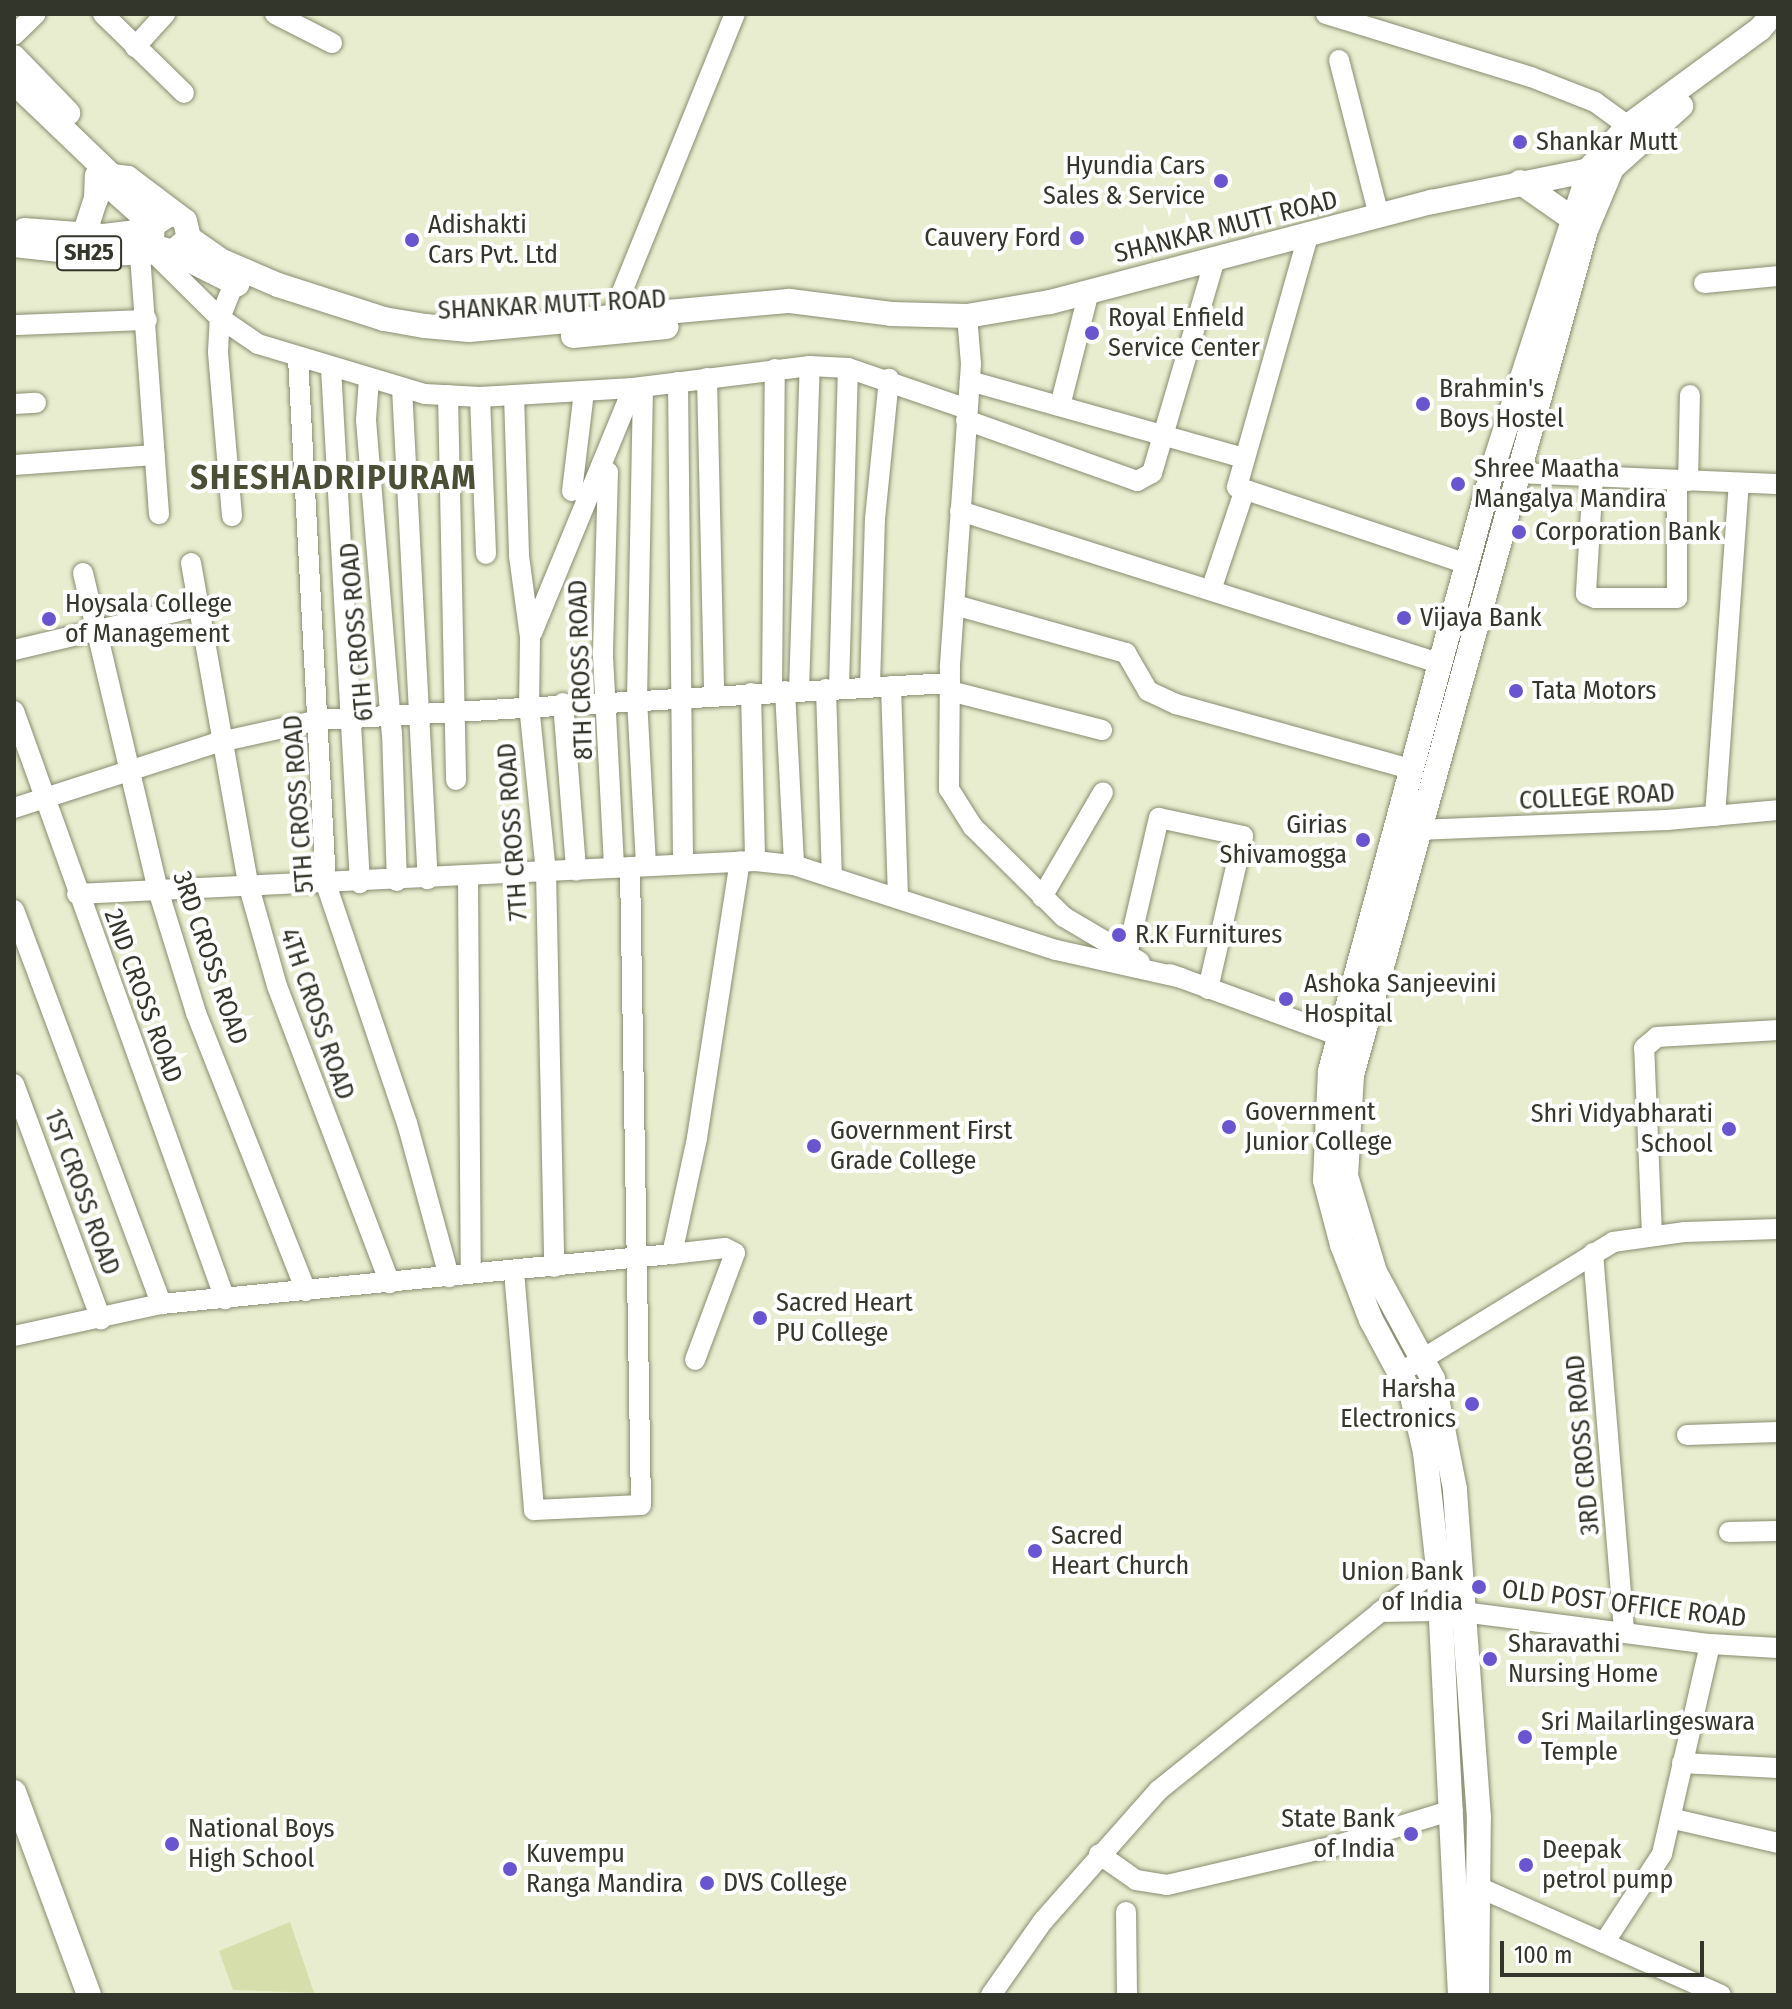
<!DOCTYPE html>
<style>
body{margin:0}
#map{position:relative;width:1792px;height:2009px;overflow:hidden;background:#e7edce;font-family:"Fira Sans Condensed",sans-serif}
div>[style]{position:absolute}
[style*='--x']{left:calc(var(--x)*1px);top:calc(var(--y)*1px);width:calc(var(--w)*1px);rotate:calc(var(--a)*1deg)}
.green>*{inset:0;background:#d6dfab}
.roads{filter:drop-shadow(0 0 2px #888d71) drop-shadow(0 0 2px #888d71)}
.minor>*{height:20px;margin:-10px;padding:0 10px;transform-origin:10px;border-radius:10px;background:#fff}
.major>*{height:24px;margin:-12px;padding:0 12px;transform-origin:12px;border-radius:12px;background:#fff}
.dots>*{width:22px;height:22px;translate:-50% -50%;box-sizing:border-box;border:4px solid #fff;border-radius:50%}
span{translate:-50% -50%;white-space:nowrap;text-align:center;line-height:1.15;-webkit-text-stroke:8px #fff;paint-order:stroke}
.shield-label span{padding:2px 6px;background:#fff;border:2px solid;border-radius:6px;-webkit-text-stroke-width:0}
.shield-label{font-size:24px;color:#33362a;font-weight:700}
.poi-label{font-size:26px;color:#33362a}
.left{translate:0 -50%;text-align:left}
.right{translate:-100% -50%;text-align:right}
.street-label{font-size:26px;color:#33362a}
.district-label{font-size:34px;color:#4b4f36;font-weight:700;letter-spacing:2px}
.frame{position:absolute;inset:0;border:16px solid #33362a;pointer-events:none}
.scale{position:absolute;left:1500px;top:1941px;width:204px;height:36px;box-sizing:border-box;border:4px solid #33362a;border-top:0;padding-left:10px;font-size:24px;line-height:28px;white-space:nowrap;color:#33362a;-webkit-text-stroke:6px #fff;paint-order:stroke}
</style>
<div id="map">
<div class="green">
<i style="clip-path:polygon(290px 1922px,314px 1993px,233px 1990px,219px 1951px)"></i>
</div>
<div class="roads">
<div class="minor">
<i style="--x:103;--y:14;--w:113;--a:44.3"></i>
<i style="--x:275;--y:14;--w:64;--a:27"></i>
<i style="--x:1326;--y:14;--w:214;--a:17.1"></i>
<i style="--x:1531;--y:77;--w:69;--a:21.3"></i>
<i style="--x:1595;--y:102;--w:41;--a:36"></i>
<i style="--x:14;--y:35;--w:30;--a:-44"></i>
<i style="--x:135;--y:47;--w:45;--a:-47.7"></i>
<i style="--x:1339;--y:60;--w:161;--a:75.6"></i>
<i style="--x:1308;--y:236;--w:261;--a:105.8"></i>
<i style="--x:1237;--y:487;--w:243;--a:18.5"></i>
<i style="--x:154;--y:253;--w:93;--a:44.6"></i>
<i style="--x:220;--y:318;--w:46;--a:34.4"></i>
<i style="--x:258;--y:344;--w:174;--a:16.7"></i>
<i style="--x:425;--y:394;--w:55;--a:3.1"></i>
<i style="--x:480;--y:397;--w:153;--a:-3.4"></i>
<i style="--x:633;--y:388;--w:178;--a:-7.1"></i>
<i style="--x:810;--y:366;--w:38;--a:3"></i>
<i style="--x:848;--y:368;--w:126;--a:19"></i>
<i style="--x:140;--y:255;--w:260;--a:85.8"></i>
<i style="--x:1704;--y:283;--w:74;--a:-5.4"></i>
<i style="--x:613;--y:314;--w:324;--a:-67.9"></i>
<i style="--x:967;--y:316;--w:48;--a:85.2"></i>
<i style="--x:971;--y:364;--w:305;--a:94"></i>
<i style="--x:950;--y:668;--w:121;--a:90.5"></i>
<i style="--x:949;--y:789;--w:45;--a:57.7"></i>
<i style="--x:973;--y:827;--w:128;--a:44.7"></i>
<i style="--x:1064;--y:917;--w:88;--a:30.6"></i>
<i style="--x:14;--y:325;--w:133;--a:-2.2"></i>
<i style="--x:298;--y:358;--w:527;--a:86.95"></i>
<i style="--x:326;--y:884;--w:252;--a:71.3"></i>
<i style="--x:407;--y:1123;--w:160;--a:74.7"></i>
<i style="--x:331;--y:368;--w:516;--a:86.78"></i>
<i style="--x:707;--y:378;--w:317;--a:88.7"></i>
<i style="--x:369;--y:379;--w:41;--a:94.2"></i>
<i style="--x:366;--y:420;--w:314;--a:85.3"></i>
<i style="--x:392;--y:733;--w:148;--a:88.1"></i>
<i style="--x:970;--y:381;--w:285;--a:15.7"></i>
<i style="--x:678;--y:382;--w:482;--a:89.4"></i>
<i style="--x:643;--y:387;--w:312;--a:91.1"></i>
<i style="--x:637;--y:699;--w:167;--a:86.9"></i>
<i style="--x:402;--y:388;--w:492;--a:87"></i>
<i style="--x:448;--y:395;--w:385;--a:88.8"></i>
<i style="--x:514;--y:395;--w:161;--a:88.2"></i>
<i style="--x:519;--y:556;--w:82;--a:82.3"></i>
<i style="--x:530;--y:637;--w:68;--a:90.8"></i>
<i style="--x:529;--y:705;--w:167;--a:84.2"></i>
<i style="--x:546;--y:871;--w:396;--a:88.8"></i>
<i style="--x:480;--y:397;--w:157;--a:87.8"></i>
<i style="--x:14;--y:404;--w:22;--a:-3"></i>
<i style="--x:1060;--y:406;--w:119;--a:-75.8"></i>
<i style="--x:966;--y:420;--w:182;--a:19.6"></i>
<i style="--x:1137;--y:481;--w:17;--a:-28"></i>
<i style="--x:1152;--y:473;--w:223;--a:-73.6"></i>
<i style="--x:14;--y:465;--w:141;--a:-4.1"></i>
<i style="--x:608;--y:472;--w:184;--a:91.6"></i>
<i style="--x:603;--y:656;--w:212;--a:87"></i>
<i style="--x:1515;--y:473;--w:263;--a:2.4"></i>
<i style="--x:1593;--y:478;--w:116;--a:93.5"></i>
<i style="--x:1586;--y:594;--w:10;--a:24"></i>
<i style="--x:1595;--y:598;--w:82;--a:0"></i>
<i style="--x:1677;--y:598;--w:118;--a:-90"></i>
<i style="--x:1688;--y:481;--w:86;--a:-88.7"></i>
<i style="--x:572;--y:491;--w:100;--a:-83.1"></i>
<i style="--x:960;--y:511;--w:503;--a:17.61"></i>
<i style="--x:232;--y:516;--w:165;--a:-94.9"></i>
<i style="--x:218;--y:352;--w:34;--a:-87"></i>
<i style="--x:220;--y:318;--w:38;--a:-68"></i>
<i style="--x:191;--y:563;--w:329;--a:79.9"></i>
<i style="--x:249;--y:887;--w:103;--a:74.2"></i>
<i style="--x:277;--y:986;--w:318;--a:69.2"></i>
<i style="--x:83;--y:573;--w:326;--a:76.7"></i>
<i style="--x:158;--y:890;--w:129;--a:72.8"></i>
<i style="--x:196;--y:1013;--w:299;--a:68.4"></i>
<i style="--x:1211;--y:590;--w:103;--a:-71.4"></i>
<i style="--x:955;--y:605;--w:178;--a:15.7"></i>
<i style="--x:1126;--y:653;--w:44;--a:59.9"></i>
<i style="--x:1148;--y:691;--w:31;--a:25"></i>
<i style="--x:1176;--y:704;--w:243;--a:15.5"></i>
<i style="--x:532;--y:633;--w:265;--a:-67.6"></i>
<i style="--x:14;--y:650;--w:191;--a:-13.3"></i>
<i style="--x:870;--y:686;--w:167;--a:-88.3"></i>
<i style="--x:875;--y:519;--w:141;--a:-84.3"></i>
<i style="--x:891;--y:686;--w:212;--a:88.1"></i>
<i style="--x:839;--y:688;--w:320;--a:-88.4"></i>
<i style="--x:826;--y:689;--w:188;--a:88.2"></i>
<i style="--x:799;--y:690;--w:324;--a:-88.1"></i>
<i style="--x:785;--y:691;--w:174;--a:87"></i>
<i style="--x:950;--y:691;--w:157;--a:14.4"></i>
<i style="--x:772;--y:692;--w:323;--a:-89.5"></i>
<i style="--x:751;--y:693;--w:168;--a:88.6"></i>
<i style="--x:563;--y:703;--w:168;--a:85.5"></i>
<i style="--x:14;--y:711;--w:625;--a:70.26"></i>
<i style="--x:14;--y:808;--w:211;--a:-17.9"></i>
<i style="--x:215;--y:743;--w:107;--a:-12.5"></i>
<i style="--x:319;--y:720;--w:632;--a:-3.36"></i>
<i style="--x:1715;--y:816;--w:334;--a:-85.9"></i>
<i style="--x:1417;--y:830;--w:250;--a:-2.3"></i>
<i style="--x:1667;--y:820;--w:111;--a:-5.1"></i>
<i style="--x:468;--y:877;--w:395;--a:89.6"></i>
<i style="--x:77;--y:894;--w:679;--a:-2.79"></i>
<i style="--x:755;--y:861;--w:39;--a:6"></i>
<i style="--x:794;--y:865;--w:275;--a:18"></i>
<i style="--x:1056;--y:950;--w:128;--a:12.6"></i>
<i style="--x:1042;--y:897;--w:121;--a:-59.8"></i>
<i style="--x:14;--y:910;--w:421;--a:69.5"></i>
<i style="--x:1127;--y:955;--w:141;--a:-76.9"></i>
<i style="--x:1159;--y:818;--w:86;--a:12.1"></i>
<i style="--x:1243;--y:836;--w:157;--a:102.9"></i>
<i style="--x:1170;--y:974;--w:195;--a:20.1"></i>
<i style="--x:14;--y:1084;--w:251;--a:69.7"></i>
<i style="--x:1652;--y:1235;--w:187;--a:-92.4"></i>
<i style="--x:1644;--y:1048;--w:17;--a:-40"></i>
<i style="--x:1657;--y:1037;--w:121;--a:-3.3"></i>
<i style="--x:1593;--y:1253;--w:380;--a:85.3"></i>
<i style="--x:672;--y:1254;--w:53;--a:-6.5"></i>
<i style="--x:725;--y:1248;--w:11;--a:27"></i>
<i style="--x:735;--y:1253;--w:114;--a:110.5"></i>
<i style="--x:514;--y:1271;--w:240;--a:85.2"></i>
<i style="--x:534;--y:1510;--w:107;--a:-2.7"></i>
<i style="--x:641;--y:1505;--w:638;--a:-90.99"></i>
<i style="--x:14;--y:1336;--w:150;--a:-12.3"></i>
<i style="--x:161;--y:1304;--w:513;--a:-5.59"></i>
<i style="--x:672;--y:1254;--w:119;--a:-77.8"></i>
<i style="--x:697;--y:1138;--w:280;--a:-81.2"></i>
<i style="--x:1398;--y:1374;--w:252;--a:-31.5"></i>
<i style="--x:1613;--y:1242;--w:73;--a:-7.9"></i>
<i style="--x:1685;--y:1232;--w:93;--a:-1.8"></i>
<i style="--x:1687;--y:1435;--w:91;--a:-1.9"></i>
<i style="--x:1729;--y:1532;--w:49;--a:-1.2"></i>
<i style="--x:1380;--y:1612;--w:73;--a:-37.2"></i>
<i style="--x:1463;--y:1612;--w:249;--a:7.4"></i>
<i style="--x:1710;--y:1644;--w:68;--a:3.4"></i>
<i style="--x:1682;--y:1763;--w:96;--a:3"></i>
<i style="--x:1674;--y:1819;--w:107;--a:13"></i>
<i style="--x:1099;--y:1854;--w:45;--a:35.1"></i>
<i style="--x:1136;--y:1880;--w:31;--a:9"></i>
<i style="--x:1167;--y:1885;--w:172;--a:-13.1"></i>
<i style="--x:1335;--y:1846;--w:123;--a:-17"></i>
<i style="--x:1476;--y:1886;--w:268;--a:24"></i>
<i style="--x:1126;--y:1912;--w:83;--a:89.3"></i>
<i style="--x:1604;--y:1943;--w:106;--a:-56.9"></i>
<i style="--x:1662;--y:1854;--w:215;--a:-77.1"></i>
<i style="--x:991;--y:1995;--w:90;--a:-54.9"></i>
<i style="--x:1043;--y:1921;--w:175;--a:-48.5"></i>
<i style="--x:1159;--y:1790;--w:284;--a:-38.8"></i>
<i style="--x:1380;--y:1612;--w:59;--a:-1"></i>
</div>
<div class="major">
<i style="--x:14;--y:57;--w:78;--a:46"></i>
<i style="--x:14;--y:82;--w:136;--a:43.8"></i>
<i style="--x:112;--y:176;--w:15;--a:79"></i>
<i style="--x:115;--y:191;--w:51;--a:41.8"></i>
<i style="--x:112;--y:176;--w:16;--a:7"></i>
<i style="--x:128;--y:178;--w:71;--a:37"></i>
<i style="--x:185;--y:221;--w:17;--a:77"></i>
<i style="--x:189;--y:238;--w:21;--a:139"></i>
<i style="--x:173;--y:252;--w:18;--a:-164"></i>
<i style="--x:156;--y:247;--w:9;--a:-117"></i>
<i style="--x:152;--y:239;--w:14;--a:-86"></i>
<i style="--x:153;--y:225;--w:20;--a:-33"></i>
<i style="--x:1520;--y:182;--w:65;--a:34.9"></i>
<i style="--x:24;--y:230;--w:80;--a:4.3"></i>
<i style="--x:104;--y:236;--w:47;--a:-7.3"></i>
<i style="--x:84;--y:235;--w:38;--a:-72"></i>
<i style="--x:96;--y:199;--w:23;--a:-88"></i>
<i style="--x:189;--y:238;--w:38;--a:35"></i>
<i style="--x:220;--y:260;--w:63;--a:23.3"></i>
<i style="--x:278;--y:285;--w:111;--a:17.8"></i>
<i style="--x:384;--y:319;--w:42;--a:9.7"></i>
<i style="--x:425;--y:326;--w:44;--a:5.2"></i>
<i style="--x:469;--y:330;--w:322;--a:-5.2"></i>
<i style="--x:790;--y:301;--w:102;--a:7.3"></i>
<i style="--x:891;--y:314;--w:76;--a:1.5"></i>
<i style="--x:967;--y:316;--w:84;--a:-9.6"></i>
<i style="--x:1050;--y:302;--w:395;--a:-14.7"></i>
<i style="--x:1432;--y:202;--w:172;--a:-11.4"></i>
<i style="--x:14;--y:245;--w:83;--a:6.2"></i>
<i style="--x:97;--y:254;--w:67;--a:-1.7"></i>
<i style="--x:173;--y:252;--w:72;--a:26.6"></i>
<i style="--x:573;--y:336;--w:94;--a:-5.5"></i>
<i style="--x:14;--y:1792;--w:216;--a:69.7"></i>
<i style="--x:1460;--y:1995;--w:428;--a:-92.9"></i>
<i style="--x:1438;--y:1568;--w:117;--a:-96.4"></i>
<i style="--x:1425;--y:1452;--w:57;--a:-103.1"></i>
<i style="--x:1412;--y:1396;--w:86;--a:-118.3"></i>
<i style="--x:1371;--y:1320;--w:80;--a:-111.1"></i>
<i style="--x:1342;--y:1245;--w:67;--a:-104.7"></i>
<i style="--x:1325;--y:1180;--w:109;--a:-87.4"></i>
<i style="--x:1330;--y:1071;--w:629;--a:-74.88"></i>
<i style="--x:1494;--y:464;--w:311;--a:-72"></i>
<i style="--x:1590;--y:168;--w:57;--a:-47.9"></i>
<i style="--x:1628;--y:126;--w:164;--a:-36.3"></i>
<i style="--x:1760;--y:29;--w:20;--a:-49"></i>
<i style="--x:1477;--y:1995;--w:177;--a:-89.4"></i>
<i style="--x:1479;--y:1818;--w:330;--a:-94.2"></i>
<i style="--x:1455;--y:1489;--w:112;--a:-101.3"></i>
<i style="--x:1433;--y:1379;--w:122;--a:-118.5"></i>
<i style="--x:1375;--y:1272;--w:100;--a:-106.8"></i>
<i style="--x:1346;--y:1176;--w:101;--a:-86.6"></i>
<i style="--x:1352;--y:1075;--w:877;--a:-74.52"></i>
<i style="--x:1586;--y:230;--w:67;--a:-67.2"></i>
<i style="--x:1612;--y:168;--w:93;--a:-41.9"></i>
</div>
</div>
<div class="dots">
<i style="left:1520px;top:142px;background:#6955cf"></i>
<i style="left:1221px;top:181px;background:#6955cf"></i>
<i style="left:1077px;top:238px;background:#6955cf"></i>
<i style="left:412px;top:240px;background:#6955cf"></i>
<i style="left:1092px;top:333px;background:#6955cf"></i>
<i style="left:1423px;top:404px;background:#6955cf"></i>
<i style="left:1458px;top:484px;background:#6955cf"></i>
<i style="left:1519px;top:532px;background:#6955cf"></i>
<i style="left:1404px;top:618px;background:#6955cf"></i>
<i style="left:49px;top:619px;background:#6955cf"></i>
<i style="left:1516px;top:691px;background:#6955cf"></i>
<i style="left:1363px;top:840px;background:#6955cf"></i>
<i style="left:1119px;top:935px;background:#6955cf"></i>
<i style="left:1286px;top:999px;background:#6955cf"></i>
<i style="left:1229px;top:1127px;background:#6955cf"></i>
<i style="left:1729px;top:1129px;background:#6955cf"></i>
<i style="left:814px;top:1146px;background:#6955cf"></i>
<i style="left:760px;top:1318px;background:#6955cf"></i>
<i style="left:1472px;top:1404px;background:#6955cf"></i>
<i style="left:1035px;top:1551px;background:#6955cf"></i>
<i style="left:1479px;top:1587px;background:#6955cf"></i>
<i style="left:1490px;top:1659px;background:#6955cf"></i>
<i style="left:1525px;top:1737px;background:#6955cf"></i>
<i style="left:1411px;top:1834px;background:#6955cf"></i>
<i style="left:172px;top:1844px;background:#6955cf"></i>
<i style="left:1526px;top:1865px;background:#6955cf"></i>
<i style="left:510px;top:1869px;background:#6955cf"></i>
<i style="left:707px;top:1883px;background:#6955cf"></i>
</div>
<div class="shield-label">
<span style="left:89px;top:253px">SH25</span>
</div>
<div class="poi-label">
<span class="left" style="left:1536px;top:142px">Shankar Mutt</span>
<span class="right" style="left:1205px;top:181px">Hyundia Cars<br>Sales &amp; Service</span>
<span class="left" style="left:428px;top:240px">Adishakti<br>Cars Pvt. Ltd</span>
<span class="right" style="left:1061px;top:238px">Cauvery Ford</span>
<span class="left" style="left:1108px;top:333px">Royal Enfield<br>Service Center</span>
<span class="left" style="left:1439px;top:404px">Brahmin's<br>Boys Hostel</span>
<span class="left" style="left:1474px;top:484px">Shree Maatha<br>Mangalya Mandira</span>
<span class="left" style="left:1535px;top:532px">Corporation Bank</span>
<span class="left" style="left:65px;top:619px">Hoysala College<br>of Management</span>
<span class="left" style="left:1420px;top:618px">Vijaya Bank</span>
<span class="left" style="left:1532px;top:691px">Tata Motors</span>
<span class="right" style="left:1347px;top:840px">Girias<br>Shivamogga</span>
<span class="left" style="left:1135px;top:935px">R.K Furnitures</span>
<span class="left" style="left:1304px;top:999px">Ashoka Sanjeevini<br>Hospital</span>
<span class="left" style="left:1245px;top:1127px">Government<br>Junior College</span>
<span class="right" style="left:1713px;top:1129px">Shri Vidyabharati<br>School</span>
<span class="left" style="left:830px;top:1146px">Government First<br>Grade College</span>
<span class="left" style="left:776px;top:1318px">Sacred Heart<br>PU College</span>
<span class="right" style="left:1456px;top:1404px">Harsha<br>Electronics</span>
<span class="left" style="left:1051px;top:1551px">Sacred<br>Heart Church</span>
<span class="right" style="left:1463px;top:1587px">Union Bank<br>of India</span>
<span class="left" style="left:1508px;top:1659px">Sharavathi<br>Nursing Home</span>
<span class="left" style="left:1541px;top:1737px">Sri Mailarlingeswara<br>Temple</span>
<span class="right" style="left:1395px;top:1834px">State Bank<br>of India</span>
<span class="left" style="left:188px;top:1844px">National Boys<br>High School</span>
<span class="left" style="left:1542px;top:1865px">Deepak<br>petrol pump</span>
<span class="left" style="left:526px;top:1869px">Kuvempu<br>Ranga Mandira</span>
<span class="left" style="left:723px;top:1883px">DVS College</span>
</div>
<div class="street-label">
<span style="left:1226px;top:227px;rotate:-14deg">SHANKAR MUTT ROAD</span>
<span style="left:552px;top:305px;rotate:-3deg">SHANKAR MUTT ROAD</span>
<span style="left:357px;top:632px;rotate:-95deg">6TH CROSS ROAD</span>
<span style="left:581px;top:670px;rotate:-92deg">8TH CROSS ROAD</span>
<span style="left:1597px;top:797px;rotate:-3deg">COLLEGE ROAD</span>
<span style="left:299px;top:804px;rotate:-94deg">5TH CROSS ROAD</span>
<span style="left:513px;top:832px;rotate:-94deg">7TH CROSS ROAD</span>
<span style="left:210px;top:958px;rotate:71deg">3RD CROSS ROAD</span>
<span style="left:143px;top:996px;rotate:70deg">2ND CROSS ROAD</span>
<span style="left:317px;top:1014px;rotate:71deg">4TH CROSS ROAD</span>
<span style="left:82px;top:1192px;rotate:70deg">1ST CROSS ROAD</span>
<span style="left:1583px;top:1445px;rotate:-95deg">3RD CROSS ROAD</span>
<span style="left:1624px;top:1604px;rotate:7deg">OLD POST OFFICE ROAD</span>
</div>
<div class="district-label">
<span style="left:334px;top:478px">SHESHADRIPURAM</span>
</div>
<div class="frame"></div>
<div class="scale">100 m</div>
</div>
